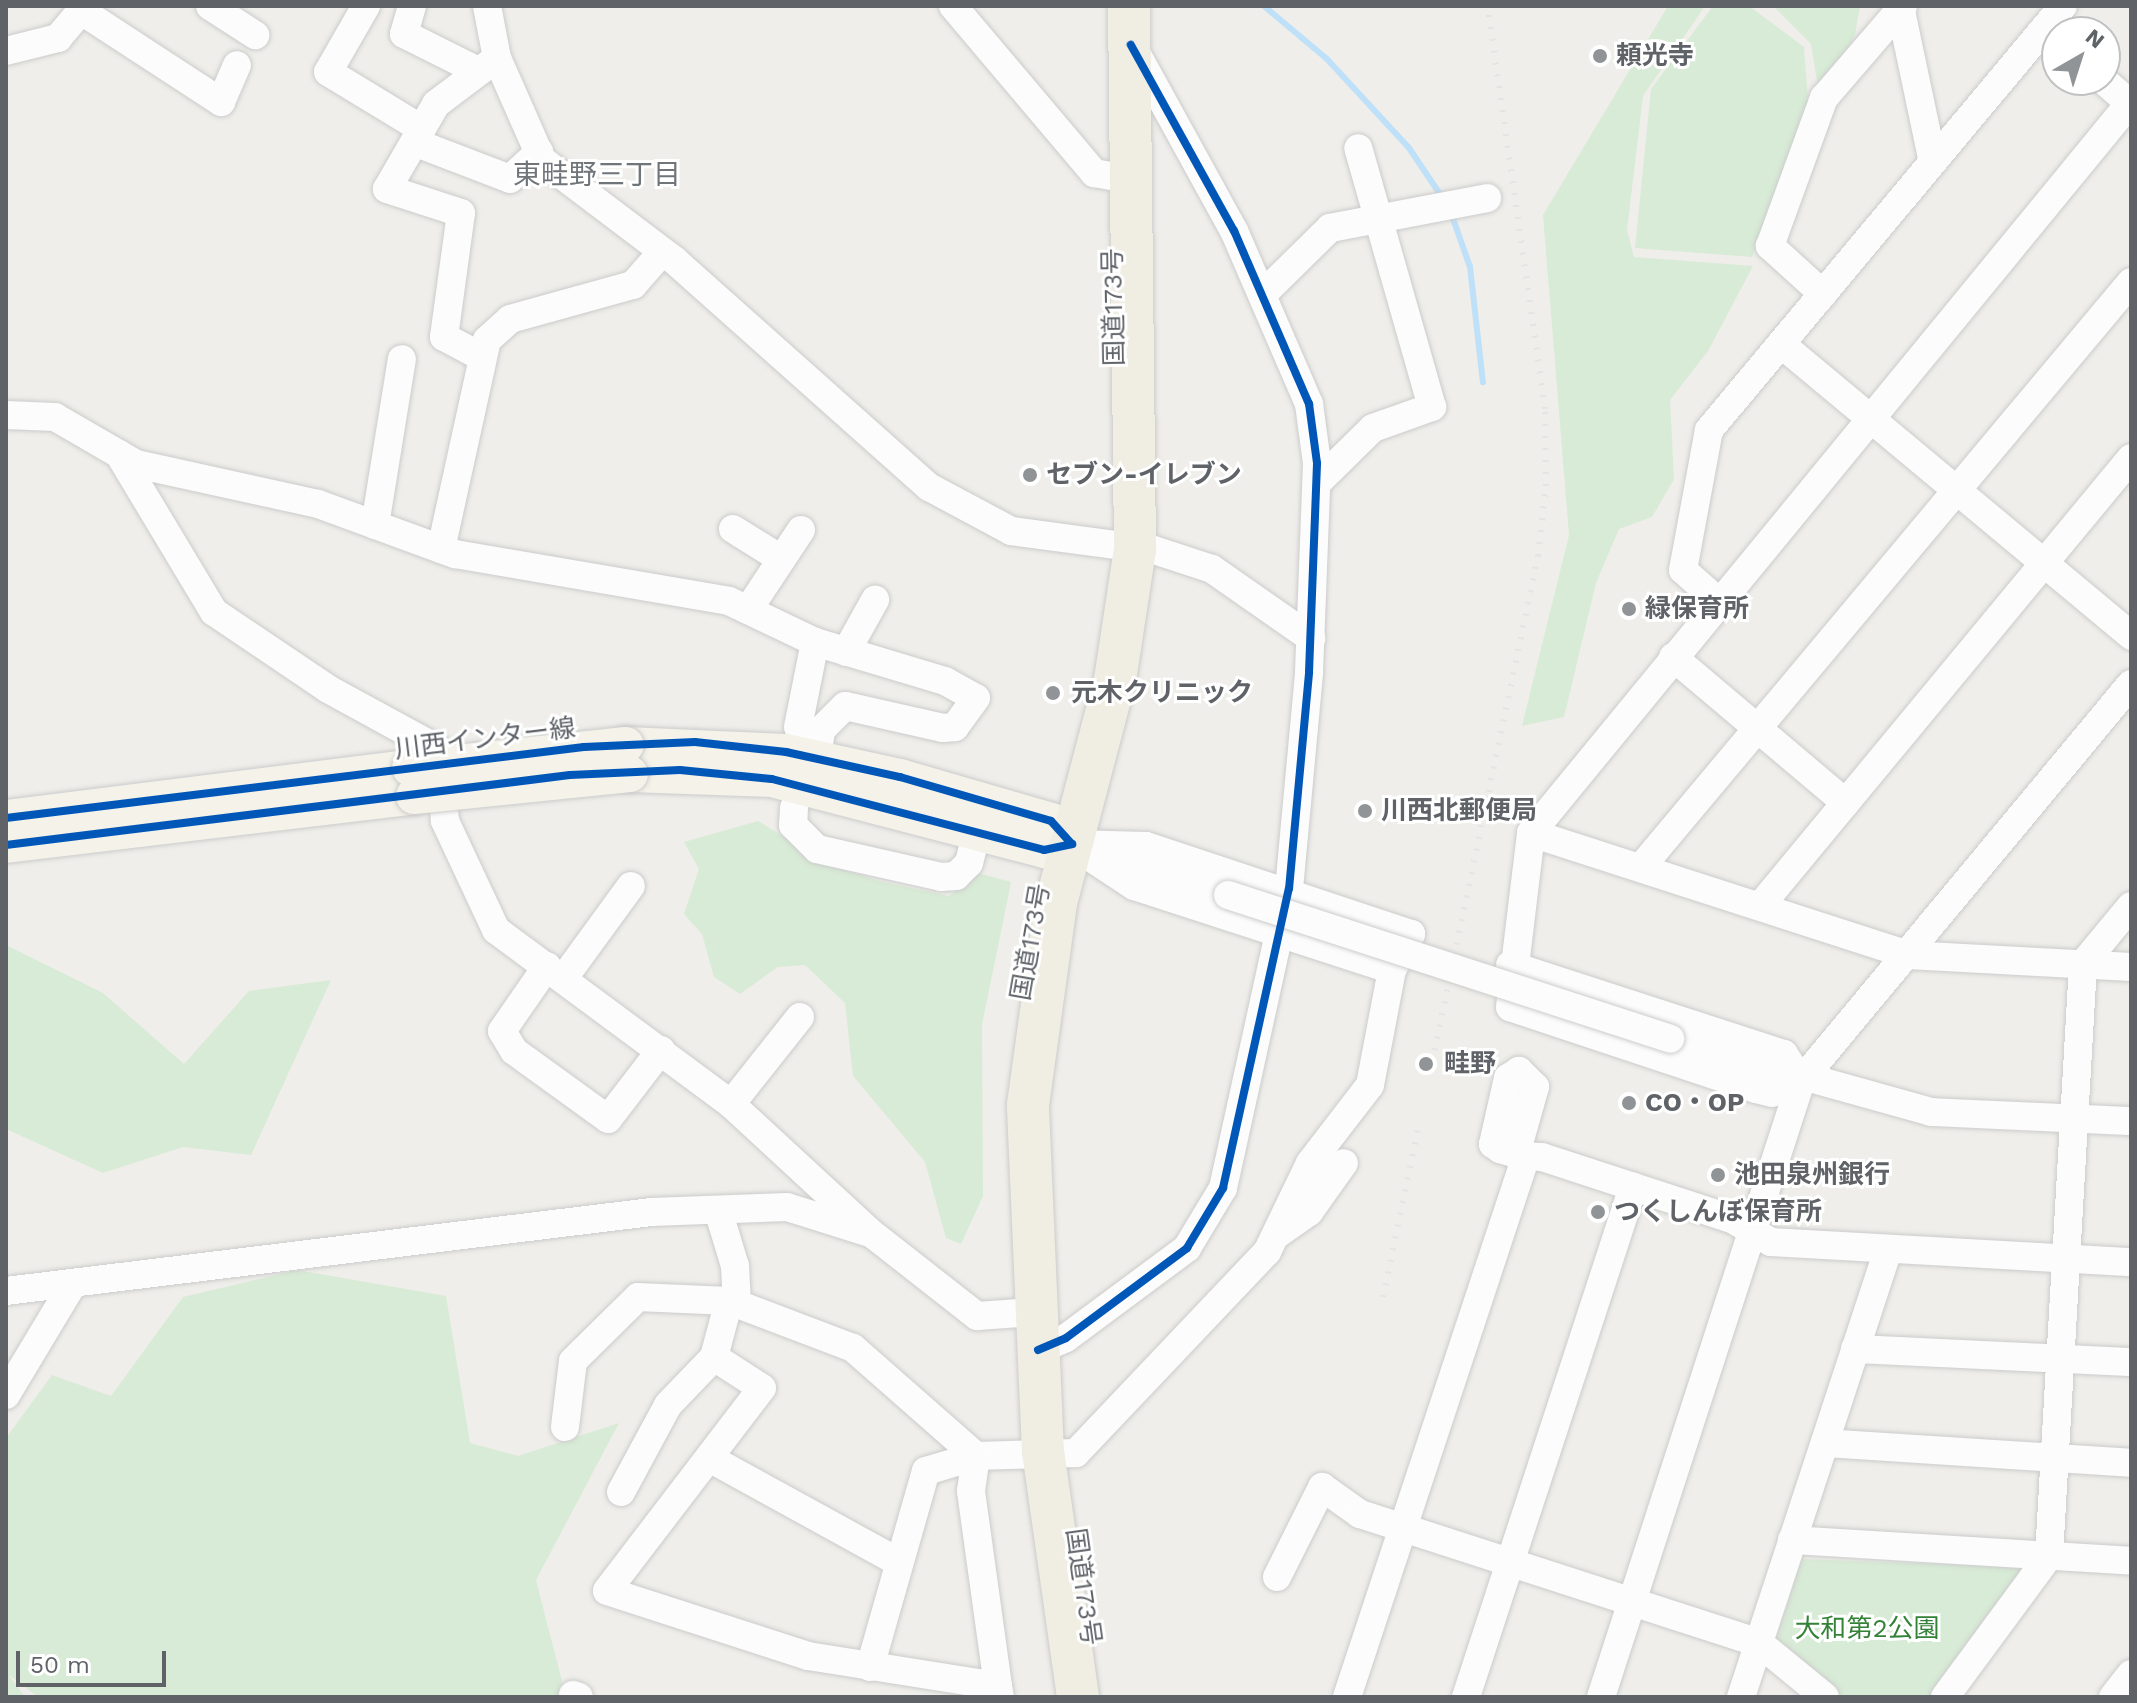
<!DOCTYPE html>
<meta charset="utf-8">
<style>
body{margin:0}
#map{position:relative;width:2137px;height:1703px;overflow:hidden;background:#efeeea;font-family:"Work Sans","Noto Sans JP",sans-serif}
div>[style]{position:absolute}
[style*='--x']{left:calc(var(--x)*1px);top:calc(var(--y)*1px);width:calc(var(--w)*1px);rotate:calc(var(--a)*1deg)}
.green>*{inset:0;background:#d8ebd6}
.stream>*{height:6px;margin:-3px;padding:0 3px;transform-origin:3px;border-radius:3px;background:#bfe0f9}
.roads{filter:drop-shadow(0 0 2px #cbcccc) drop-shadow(0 0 2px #cbcccc)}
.minor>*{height:28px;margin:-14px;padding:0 14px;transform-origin:14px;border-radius:14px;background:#fdfcfc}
.major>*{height:36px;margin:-18px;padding:0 18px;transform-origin:18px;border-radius:18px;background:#f4f2e9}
.highway>*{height:42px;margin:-21px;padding:0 21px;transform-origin:21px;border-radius:21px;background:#f0ede3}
.rail>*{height:6px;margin-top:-3px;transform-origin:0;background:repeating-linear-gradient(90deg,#e4e4e4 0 2px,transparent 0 12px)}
.bridges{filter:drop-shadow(0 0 2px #cbcccc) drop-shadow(0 0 2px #cbcccc)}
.minor-bridge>*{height:28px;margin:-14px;padding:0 14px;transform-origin:14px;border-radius:14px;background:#fdfcfc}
.major-bridge>*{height:36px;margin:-18px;padding:0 18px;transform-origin:18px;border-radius:18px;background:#f4f2e9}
.cycleway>*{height:8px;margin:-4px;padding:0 4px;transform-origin:4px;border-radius:4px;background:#0057b8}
.dots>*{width:22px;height:22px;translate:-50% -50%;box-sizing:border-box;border:4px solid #fff;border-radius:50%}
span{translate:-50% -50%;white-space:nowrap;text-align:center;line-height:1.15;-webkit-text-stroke:6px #fff;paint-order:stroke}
.poi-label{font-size:26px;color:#5f6368;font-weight:700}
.left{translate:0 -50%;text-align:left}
.street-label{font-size:26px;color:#5f6368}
.park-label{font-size:26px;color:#348238}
.neighbourhood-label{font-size:28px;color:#70757a}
.frame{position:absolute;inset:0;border:8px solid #5f6368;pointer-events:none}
.north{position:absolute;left:2041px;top:16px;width:80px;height:80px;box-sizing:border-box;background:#fff;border:2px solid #bfc1c3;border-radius:50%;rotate:39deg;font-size:22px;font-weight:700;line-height:32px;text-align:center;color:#5f6368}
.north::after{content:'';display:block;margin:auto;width:28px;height:36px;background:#919496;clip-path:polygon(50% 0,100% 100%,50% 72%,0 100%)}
.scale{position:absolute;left:16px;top:1651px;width:150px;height:36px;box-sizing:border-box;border:4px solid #5f6368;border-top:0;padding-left:10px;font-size:24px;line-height:28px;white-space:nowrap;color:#5f6368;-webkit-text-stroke:6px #fff;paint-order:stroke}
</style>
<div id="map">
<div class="green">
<i style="clip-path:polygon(1668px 6px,1705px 6px,1643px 96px,1627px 230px,1634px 257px,1753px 266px,1708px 351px,1670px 400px,1674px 479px,1652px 517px,1619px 529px,1596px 583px,1564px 717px,1522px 726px,1569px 535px,1543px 215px)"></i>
<i style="clip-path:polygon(1713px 6px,1749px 6px,1804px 47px,1809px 114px,1752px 257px,1635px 248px,1651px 89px)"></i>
<i style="clip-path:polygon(1773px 6px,1860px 6px,1855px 35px,1827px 86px,1817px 81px,1811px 44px)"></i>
<i style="clip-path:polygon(758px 821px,832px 866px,879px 881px,949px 896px,978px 873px,1011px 882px,982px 1025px,983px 1196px,961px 1244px,946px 1238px,925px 1162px,853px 1076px,845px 1003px,805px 965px,778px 967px,740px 994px,714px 977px,702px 934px,684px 914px,699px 869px,684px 842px)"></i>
<i style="clip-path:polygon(6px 945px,103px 993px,184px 1064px,249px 991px,331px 980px,251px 1155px,183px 1147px,103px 1173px,6px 1129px)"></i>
<i style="clip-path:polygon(297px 1270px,446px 1296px,470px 1443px,518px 1456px,619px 1423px,536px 1580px,566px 1697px,38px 1697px,9px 1675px,25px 1697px,6px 1697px,6px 1438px,52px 1375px,111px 1396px,183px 1297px)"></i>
<i style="clip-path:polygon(1802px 1559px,2029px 1567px,1936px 1697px,1842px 1697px,1775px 1642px)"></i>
</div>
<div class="stream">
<i style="--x:1264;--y:6;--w:82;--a:40.1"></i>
<i style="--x:1327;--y:59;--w:121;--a:47.3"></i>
<i style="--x:1409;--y:148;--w:63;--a:56.1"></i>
<i style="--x:1451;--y:213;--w:57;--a:70.6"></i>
<i style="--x:1470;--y:267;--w:116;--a:83.6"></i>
</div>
<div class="roads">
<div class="minor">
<i style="--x:210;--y:6;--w:54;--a:32.8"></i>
<i style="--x:366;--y:6;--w:76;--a:119.9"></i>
<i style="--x:328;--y:72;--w:108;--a:31.3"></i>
<i style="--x:412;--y:6;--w:29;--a:106"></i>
<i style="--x:404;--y:34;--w:80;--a:26.6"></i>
<i style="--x:487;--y:6;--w:53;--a:79.1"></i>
<i style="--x:497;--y:58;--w:111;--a:66.2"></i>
<i style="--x:542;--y:160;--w:166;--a:37.1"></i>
<i style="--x:674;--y:260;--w:341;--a:41.7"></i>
<i style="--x:929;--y:487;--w:93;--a:28.2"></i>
<i style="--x:1011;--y:531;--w:144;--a:7.6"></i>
<i style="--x:1154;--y:550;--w:61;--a:18.1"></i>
<i style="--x:1212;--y:569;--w:121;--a:34.9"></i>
<i style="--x:953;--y:6;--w:219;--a:49.8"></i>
<i style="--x:1094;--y:173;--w:40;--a:10"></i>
<i style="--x:1900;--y:6;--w:159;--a:78.1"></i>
<i style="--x:83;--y:12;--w:165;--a:33.1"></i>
<i style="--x:221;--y:102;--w:40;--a:-66.6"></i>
<i style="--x:6;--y:51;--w:54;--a:-14"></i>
<i style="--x:58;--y:38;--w:42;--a:-49.8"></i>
<i style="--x:2103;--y:80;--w:37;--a:41"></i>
<i style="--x:419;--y:144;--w:97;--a:21"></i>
<i style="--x:510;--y:179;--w:40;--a:-43"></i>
<i style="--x:1263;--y:294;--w:94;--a:-44.6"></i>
<i style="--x:1330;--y:228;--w:160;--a:-10.8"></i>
<i style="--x:1823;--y:294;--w:72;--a:-137.8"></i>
<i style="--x:1770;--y:246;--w:158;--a:-70"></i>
<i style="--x:1824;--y:98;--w:121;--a:-49.3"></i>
<i style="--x:1781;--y:344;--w:456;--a:39.8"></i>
<i style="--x:482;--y:357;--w:43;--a:-152.2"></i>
<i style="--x:444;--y:337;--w:125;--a:-82.2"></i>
<i style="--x:461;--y:213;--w:78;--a:-162"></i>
<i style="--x:387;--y:189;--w:98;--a:-60"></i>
<i style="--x:436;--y:104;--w:76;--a:-37"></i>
<i style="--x:6;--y:415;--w:49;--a:2.3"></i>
<i style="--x:55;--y:417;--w:94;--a:30.1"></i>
<i style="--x:136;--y:464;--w:186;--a:12.4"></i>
<i style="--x:318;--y:504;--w:146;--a:20.1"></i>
<i style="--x:455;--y:554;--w:278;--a:9.7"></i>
<i style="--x:729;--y:601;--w:95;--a:25.5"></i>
<i style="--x:815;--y:642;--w:136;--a:16.7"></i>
<i style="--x:945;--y:681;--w:35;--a:29"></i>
<i style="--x:976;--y:698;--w:36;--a:126"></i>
<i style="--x:955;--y:727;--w:12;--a:175"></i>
<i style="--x:943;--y:728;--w:100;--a:-167.3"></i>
<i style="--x:845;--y:706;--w:34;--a:135"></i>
<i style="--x:821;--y:730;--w:28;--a:98"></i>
<i style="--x:119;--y:454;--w:184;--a:59"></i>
<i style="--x:214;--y:612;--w:138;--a:34"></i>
<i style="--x:328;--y:689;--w:125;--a:28.6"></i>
<i style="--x:438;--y:749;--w:72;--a:84.4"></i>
<i style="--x:445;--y:821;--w:120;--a:64.9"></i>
<i style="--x:496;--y:930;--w:292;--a:36.5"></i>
<i style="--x:731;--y:1104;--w:190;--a:42.7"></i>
<i style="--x:871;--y:1233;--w:135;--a:38.1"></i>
<i style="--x:977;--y:1316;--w:57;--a:-4"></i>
<i style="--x:1317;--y:483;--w:78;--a:-44.5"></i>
<i style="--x:1373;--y:428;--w:63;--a:-19.6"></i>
<i style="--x:1432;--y:407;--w:269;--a:-105.9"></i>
<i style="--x:375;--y:525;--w:168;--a:-80.8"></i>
<i style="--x:733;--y:529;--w:57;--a:32"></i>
<i style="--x:441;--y:549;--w:214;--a:-77.6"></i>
<i style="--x:487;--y:340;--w:31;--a:-42"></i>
<i style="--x:510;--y:319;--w:128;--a:-15.5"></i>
<i style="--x:633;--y:285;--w:44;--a:-48.7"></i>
<i style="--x:1719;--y:602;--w:48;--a:-138.4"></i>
<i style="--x:1683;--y:570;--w:142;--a:-79.5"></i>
<i style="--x:1709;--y:430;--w:552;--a:-50.14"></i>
<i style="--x:748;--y:610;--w:96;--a:-56.5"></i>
<i style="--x:846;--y:652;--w:60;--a:-60.9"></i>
<i style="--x:1673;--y:657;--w:226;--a:40.2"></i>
<i style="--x:798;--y:727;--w:87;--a:-78.7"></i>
<i style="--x:794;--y:808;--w:17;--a:93"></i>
<i style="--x:793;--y:825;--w:34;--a:45"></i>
<i style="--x:817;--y:849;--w:127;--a:12.7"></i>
<i style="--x:941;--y:877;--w:15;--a:-4"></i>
<i style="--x:956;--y:876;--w:18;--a:-45"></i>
<i style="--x:969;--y:863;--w:33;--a:-76"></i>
<i style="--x:1531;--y:833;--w:396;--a:17.9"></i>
<i style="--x:1908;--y:955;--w:223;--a:3.1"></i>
<i style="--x:1072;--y:845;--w:74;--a:33.5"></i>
<i style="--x:1134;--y:886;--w:271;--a:18"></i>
<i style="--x:1103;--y:854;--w:132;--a:18.2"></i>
<i style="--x:1643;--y:865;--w:760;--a:-50.07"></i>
<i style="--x:1761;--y:905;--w:580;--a:-50.38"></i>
<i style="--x:1510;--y:965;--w:288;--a:18"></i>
<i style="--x:1784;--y:1054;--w:32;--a:58"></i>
<i style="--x:547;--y:966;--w:79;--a:124.7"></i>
<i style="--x:502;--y:1031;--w:23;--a:59"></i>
<i style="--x:514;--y:1051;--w:116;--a:35.9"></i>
<i style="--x:608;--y:1119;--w:87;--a:-52.5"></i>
<i style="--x:566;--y:975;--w:110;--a:-53.9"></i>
<i style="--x:1670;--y:1039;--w:271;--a:15.6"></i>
<i style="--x:1931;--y:1112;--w:200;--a:2.6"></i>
<i style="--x:1801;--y:1081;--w:31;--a:158"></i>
<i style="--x:1772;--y:1093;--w:16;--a:-166"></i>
<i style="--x:1756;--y:1089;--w:259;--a:-161.6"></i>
<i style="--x:1510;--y:1007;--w:175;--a:-83.1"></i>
<i style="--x:1531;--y:833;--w:944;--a:-50.63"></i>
<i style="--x:731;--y:1104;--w:111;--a:-51.6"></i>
<i style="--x:1516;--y:1154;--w:70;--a:-74.2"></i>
<i style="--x:1535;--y:1087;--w:23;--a:-135"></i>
<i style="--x:1519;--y:1071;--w:13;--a:148"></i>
<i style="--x:1508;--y:1078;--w:68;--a:102.8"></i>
<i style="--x:1493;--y:1144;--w:9;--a:36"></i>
<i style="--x:1500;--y:1149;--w:17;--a:17"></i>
<i style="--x:1516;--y:1154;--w:10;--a:11"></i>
<i style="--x:1526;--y:1156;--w:16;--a:4"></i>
<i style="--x:1542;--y:1157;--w:200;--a:18.1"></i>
<i style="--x:1732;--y:1219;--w:45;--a:30.5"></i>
<i style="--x:1771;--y:1242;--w:361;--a:3.2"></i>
<i style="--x:718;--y:1210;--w:59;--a:73.1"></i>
<i style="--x:735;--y:1266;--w:38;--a:87"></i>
<i style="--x:1279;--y:1233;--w:37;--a:-35"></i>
<i style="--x:1309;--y:1212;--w:60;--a:-54.5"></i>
<i style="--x:6;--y:1291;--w:650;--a:-6.98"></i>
<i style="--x:651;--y:1212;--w:136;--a:-2.1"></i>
<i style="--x:787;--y:1207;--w:84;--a:17.4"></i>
<i style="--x:1855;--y:1349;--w:276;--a:2.7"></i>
<i style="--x:1038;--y:1350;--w:30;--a:-23"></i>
<i style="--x:1066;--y:1338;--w:151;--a:-36.6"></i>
<i style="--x:1187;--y:1248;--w:70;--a:-59"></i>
<i style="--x:1223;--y:1188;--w:306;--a:-77.6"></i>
<i style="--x:1289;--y:889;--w:218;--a:-84.7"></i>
<i style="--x:1309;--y:672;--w:209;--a:-87.8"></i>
<i style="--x:1317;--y:463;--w:60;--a:-97.7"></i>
<i style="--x:1309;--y:404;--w:189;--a:-113.4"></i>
<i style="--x:1234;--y:231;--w:208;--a:-118.8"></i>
<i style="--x:6;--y:1395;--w:128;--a:-59"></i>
<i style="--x:565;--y:1427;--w:66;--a:-83.1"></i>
<i style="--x:573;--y:1361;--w:91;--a:-44.6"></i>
<i style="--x:638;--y:1297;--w:91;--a:2.5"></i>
<i style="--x:1825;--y:1443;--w:307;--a:3.7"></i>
<i style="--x:711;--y:1459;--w:213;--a:28.8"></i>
<i style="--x:621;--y:1492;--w:99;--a:-61.6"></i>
<i style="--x:668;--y:1405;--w:66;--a:-46.2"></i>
<i style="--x:1792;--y:1540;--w:340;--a:3.5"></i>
<i style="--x:1277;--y:1577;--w:101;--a:-63.4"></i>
<i style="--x:1322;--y:1487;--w:47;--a:35.4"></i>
<i style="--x:1360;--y:1514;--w:419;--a:17.9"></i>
<i style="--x:1759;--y:1643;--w:85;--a:39.3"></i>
<i style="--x:870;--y:1667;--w:204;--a:-74.1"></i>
<i style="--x:926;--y:1471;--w:52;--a:-16.7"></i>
<i style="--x:976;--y:1456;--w:100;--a:-1.7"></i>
<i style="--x:1076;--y:1453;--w:277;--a:-46.5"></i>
<i style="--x:1267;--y:1252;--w:99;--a:-64.2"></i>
<i style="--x:1310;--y:1163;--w:98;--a:-52.4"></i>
<i style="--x:1370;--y:1085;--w:117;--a:-79.2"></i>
<i style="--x:1392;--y:970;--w:41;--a:-62.2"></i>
<i style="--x:1411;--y:934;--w:279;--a:-161.6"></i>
<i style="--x:1146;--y:846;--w:74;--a:-178.5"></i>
<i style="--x:998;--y:1686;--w:197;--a:-97.9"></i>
<i style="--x:971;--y:1491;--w:35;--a:-82"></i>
<i style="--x:976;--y:1456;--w:164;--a:-138.7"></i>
<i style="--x:853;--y:1348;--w:133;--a:-159.2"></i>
<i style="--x:729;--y:1301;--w:58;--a:105"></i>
<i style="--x:714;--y:1357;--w:57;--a:32.9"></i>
<i style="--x:762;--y:1388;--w:255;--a:127.4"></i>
<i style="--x:607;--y:1591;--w:211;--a:17.9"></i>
<i style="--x:808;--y:1656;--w:192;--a:9"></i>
<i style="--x:998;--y:1686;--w:11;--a:80"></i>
<i style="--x:573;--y:1695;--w:6;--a:18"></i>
<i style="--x:1347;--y:1697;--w:570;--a:-71.69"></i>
<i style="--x:1466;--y:1697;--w:537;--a:-71.87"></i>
<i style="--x:1601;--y:1697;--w:648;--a:-72.01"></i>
<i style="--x:1801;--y:1081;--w:516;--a:-50.27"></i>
<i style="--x:1741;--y:1697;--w:467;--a:-71.8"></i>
<i style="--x:1945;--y:1697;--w:175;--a:-53.6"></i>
<i style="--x:2049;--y:1556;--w:593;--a:-86.71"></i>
<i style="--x:2083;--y:964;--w:75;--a:-50.4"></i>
<i style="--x:2113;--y:1697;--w:29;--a:-52"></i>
</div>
<div class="major">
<i style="--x:626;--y:745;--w:160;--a:2.5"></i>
<i style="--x:786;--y:752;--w:117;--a:12.4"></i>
<i style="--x:900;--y:777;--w:157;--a:16.2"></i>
<i style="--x:1051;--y:821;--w:31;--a:48"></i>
<i style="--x:630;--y:774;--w:142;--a:2"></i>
<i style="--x:772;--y:779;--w:281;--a:14.6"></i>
<i style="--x:1044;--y:850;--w:29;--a:-12"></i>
<i style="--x:6;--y:818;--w:407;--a:-7.1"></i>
<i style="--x:6;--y:845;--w:411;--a:-6.8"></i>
</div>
<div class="highway">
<i style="--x:1078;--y:1697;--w:247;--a:-98.1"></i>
<i style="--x:1043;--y:1452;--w:347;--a:-92.5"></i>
<i style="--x:1028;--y:1105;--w:204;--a:-82.1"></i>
<i style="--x:1056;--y:903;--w:231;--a:-75.2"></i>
<i style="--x:1115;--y:680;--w:132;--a:-81.3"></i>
<i style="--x:1135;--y:550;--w:544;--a:-90.63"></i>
</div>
</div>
<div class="rail">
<i style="--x:1432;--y:1062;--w:517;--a:-78.17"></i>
<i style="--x:1538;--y:556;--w:70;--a:-83.5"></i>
<i style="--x:1546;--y:486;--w:77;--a:-90.7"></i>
<i style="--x:1545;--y:409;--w:407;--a:-98.1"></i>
<i style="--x:1383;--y:1297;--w:177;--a:-78.2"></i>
</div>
<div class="bridges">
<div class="minor-bridge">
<i style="--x:1228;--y:895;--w:465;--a:18"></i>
</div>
<div class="major-bridge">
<i style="--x:410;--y:768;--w:217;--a:-6.1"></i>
<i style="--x:414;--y:796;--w:217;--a:-5.8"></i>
</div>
</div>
<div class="cycleway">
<i style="--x:6;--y:818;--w:582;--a:-7"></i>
<i style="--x:584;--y:747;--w:111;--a:-2.6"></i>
<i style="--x:695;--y:742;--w:92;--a:6.3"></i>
<i style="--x:786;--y:752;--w:117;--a:12.4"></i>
<i style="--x:900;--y:777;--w:157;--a:16.2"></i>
<i style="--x:1051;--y:821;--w:31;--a:48"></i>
<i style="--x:6;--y:845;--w:568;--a:-7.07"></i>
<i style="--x:570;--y:775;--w:110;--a:-2.6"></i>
<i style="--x:680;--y:770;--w:92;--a:5.6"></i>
<i style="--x:772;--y:779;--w:281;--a:14.6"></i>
<i style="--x:1044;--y:850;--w:29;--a:-12"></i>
<i style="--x:1038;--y:1350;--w:30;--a:-23"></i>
<i style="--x:1066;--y:1338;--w:151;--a:-36.6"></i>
<i style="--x:1187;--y:1248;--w:70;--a:-59"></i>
<i style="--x:1223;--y:1188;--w:306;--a:-77.6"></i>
<i style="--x:1289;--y:889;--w:218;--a:-84.7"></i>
<i style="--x:1309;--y:672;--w:209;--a:-87.8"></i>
<i style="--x:1317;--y:463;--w:60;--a:-97.7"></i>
<i style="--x:1309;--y:404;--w:189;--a:-113.4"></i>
<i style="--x:1234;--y:231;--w:213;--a:-119"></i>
</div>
<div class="dots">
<i style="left:1600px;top:56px;background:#919496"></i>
<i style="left:1030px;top:475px;background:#919496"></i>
<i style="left:1629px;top:609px;background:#919496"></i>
<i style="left:1053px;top:693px;background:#919496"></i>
<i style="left:1365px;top:811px;background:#919496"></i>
<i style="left:1426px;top:1064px;background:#919496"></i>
<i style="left:1629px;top:1103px;background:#919496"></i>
<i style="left:1718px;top:1175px;background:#919496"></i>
<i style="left:1598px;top:1212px;background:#919496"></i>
</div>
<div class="poi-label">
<span class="left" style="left:1616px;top:56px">頼光寺</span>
<span class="left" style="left:1046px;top:475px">セブン-イレブン</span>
<span class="left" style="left:1645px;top:609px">緑保育所</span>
<span class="left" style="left:1071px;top:693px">元木クリニック</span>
<span class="left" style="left:1381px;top:811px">川西北郵便局</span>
<span class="left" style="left:1444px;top:1064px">畦野</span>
<span class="left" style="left:1645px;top:1103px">CO・OP</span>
<span class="left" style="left:1734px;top:1175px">池田泉州銀行</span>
<span class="left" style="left:1614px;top:1212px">つくしんぼ保育所</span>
</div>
<div class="street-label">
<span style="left:1114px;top:307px;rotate:-91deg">国道173号</span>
<span style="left:485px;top:739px;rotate:-7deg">川西インター線</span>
<span style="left:1031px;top:942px;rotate:-80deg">国道173号</span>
<span style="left:1083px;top:1587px;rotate:82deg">国道173号</span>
</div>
<div class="park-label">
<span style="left:1867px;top:1629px">大和第2公園</span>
</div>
<div class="neighbourhood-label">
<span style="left:597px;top:175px">東畦野三丁目</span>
</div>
<div class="frame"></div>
<div class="north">N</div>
<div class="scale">50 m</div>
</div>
